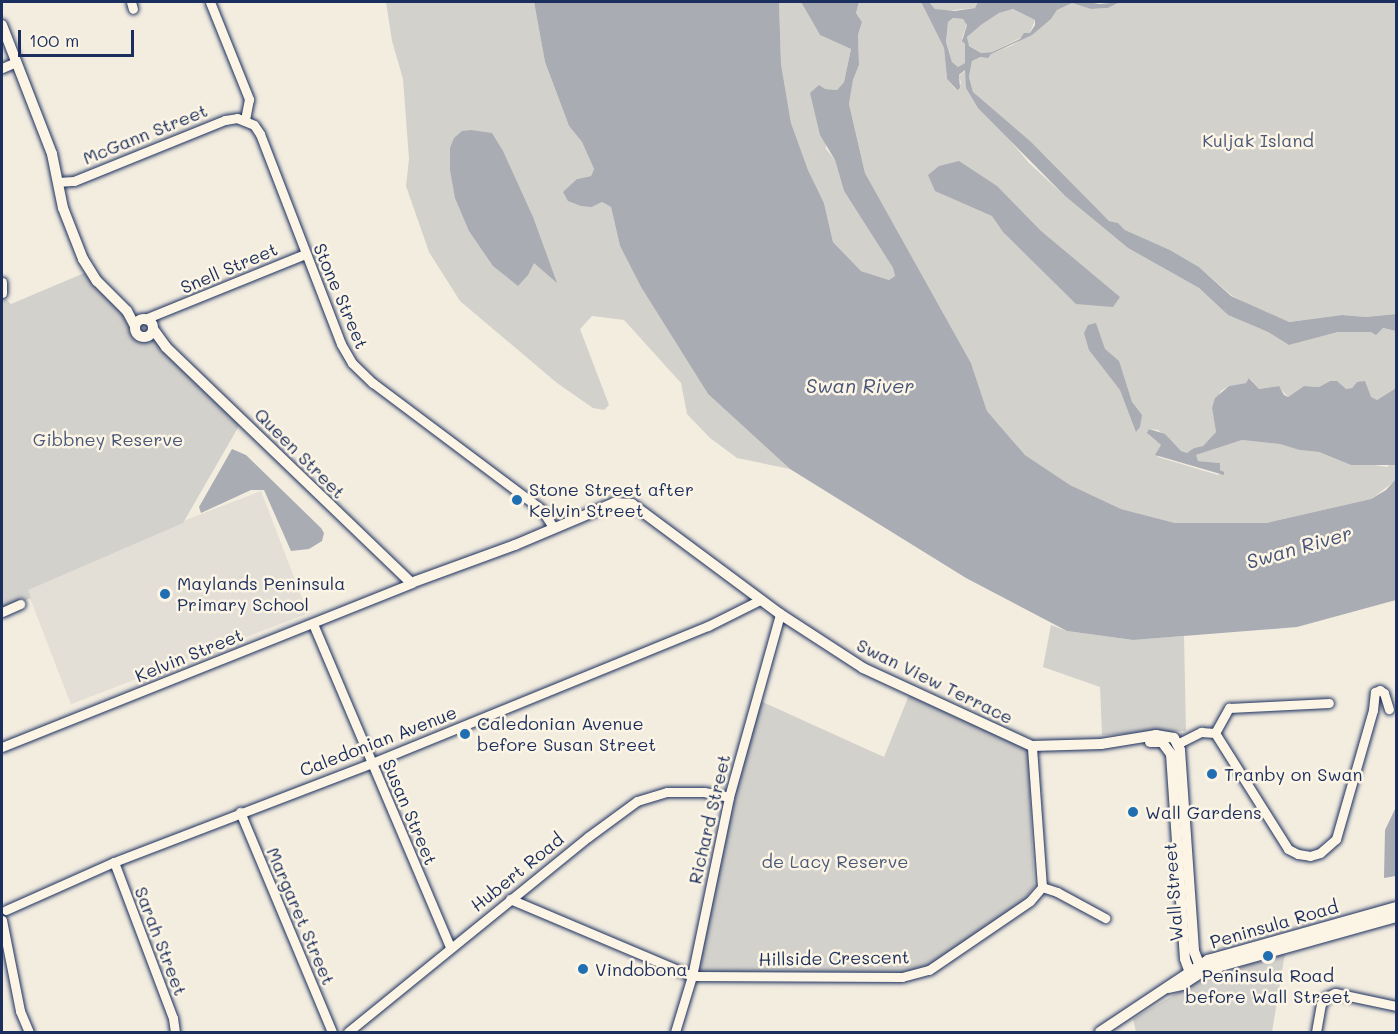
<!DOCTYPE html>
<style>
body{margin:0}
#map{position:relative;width:1398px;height:1034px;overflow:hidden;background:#f3ede0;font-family:Mali,sans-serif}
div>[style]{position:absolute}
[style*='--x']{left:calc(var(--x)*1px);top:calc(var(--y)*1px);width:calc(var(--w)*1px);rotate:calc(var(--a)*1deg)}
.built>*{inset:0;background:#e3dfd6;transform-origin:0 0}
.green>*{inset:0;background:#d3d1cc}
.water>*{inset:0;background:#a9acb3}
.roads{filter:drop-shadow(0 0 2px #1b2f5e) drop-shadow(0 0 2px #1b2f5e)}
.minor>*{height:9px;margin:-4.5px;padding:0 4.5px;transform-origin:4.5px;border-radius:4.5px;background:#fcf5e5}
.tertiary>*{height:10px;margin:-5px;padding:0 5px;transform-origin:5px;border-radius:5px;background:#fcf5e5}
.tertiary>.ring{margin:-5px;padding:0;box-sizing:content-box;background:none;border:10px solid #fcf5e5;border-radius:50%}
.dots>*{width:16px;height:16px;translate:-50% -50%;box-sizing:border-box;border:3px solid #fcf5e5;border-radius:50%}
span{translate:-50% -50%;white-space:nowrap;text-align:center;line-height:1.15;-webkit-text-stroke:5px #fcf5e5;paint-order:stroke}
.street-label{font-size:18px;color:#1b2f5e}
.park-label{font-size:18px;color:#49587a}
.poi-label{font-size:18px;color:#1b2f5e}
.left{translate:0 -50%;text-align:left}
.water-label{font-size:20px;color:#465478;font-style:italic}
.frame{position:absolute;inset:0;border:3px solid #1b2f5e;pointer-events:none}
.scale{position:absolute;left:18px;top:30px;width:116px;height:27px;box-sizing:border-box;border:3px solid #1b2f5e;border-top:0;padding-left:8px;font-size:18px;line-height:21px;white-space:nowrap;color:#1b2f5e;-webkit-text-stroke:4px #fcf5e5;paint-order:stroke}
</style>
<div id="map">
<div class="built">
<i style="left:261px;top:491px;width:131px;height:254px;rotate:69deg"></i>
</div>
<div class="green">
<i style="clip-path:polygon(386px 2px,534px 2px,545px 62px,569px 126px,582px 142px,594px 169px,591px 176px,577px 179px,592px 207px,602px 202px,611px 207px,620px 246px,641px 287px,708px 394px,790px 469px,737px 458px,710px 438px,687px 414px,681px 383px,624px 320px,592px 316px,580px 329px,609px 405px,604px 410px,593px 408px,557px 383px,460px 301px,429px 252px,406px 186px,409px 159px,403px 79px,392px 41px)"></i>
<i style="clip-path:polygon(779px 2px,801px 2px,820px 35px,851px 49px,844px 82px,837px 90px,825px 89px,826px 149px,835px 160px,844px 191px,893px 268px,895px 276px,889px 280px,861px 271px,833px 242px,824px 203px,808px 170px,791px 123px,781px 64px)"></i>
<i style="clip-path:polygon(859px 2px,921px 2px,944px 48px,947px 79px,956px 90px,961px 83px,959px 76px,966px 70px,966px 88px,1029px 163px,1065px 196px,1128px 248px,1199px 288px,1228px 315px,1268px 332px,1289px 345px,1338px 332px,1371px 332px,1383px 328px,1396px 331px,1396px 388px,1377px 400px,1371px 398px,1357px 382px,1352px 388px,1346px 389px,1330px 381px,1319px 387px,1304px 386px,1288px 397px,1278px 386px,1259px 389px,1250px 378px,1246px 383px,1229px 386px,1221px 391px,1212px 408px,1216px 432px,1203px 446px,1194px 448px,1187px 454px,1181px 451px,1158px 430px,1149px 429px,1149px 435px,1161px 445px,1158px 457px,1218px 475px,1222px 471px,1220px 470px,1220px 463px,1198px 461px,1195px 459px,1196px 455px,1242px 440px,1280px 444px,1299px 450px,1319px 452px,1351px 465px,1362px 463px,1387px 467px,1392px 463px,1396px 465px,1395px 481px,1371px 499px,1266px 523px,1175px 523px,1121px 509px,1070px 485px,1025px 455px,987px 411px,971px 363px,865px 173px,849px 104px,853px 80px,859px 65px,858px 35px,862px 22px,856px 13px)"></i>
<i style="clip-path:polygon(929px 2px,978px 2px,979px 3px,975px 8px,944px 11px,935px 9px)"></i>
<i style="clip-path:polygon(1120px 2px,1396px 2px,1396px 314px,1366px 317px,1342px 315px,1288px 322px,1258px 310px,1231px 295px,1199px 267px,1170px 250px,1125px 230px,1118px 223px,1109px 221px,973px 92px,969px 77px,972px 61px,1013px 45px,1051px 19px,1057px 10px,1072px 3px,1091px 9px,1108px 8px)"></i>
<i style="clip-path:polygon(1013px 9px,1035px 20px,1030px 33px,992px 52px,981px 53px,968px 45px,967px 37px,981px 25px,999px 13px)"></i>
<i style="clip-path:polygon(953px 18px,963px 19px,967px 24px,962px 38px,965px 44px,965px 63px,958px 67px,952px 62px,946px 42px,948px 22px)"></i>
<i style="clip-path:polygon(89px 271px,138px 321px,134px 336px,147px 337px,166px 347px,243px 419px,183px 523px,28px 590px,31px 598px,2px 611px,2px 296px,11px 304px)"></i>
<i style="clip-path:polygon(1051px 625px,1067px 631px,1132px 640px,1184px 636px,1186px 731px,1102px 735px,1100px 687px,1043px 667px)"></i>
<i style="clip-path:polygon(909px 695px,1028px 749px,1034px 887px,1023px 902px,928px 968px,916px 973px,692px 976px,756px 699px,884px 757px)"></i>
<i style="clip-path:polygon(1285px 953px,1272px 1032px,1136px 1032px,1133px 1019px,1199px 980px)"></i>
</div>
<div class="water">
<i style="clip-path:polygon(534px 2px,779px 2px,781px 64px,791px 123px,808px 170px,824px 203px,833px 242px,861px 271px,889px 280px,895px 276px,893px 268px,844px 191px,835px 160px,820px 135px,810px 93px,819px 85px,825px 89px,837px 90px,844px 82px,851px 49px,820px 35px,801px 2px,859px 2px,856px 13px,862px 22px,858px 35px,859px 65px,853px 80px,849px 104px,865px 173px,971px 363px,987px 411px,1025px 455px,1070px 485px,1121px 509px,1175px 523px,1266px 523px,1371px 499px,1386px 490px,1396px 479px,1396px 600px,1297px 627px,1133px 640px,1067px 631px,966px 578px,790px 469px,708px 394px,641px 287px,620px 246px,611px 207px,602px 202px,592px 207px,581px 206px,568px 201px,563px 192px,577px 179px,591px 176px,594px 169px,582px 142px,569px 126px,545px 62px)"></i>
<i style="clip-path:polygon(evenodd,921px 2px,929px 2px,935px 9px,955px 11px,975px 8px,978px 2px,1087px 2px,1100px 4px,1120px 2px,1108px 8px,1091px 9px,1072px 3px,1057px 10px,1051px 19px,1032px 35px,991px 54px,988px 58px,981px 57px,972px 61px,969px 77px,973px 92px,1031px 142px,1109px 221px,1118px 223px,1125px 230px,1170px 250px,1199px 267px,1231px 296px,1289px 322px,1342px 315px,1366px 317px,1396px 314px,1396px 331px,1383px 328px,1376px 335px,1371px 332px,1338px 332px,1289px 345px,1268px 332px,1228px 315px,1199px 288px,1128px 248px,1065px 196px,978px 108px,966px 88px,965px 70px,959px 75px,960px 88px,957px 90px,947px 79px,944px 48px,921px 2px,1013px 9px,1035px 20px,1035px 25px,1030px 33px,1024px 33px,1020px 39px,992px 52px,981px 53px,969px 46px,967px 37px,981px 25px,999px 13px,1013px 9px,921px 2px,953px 18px,963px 19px,967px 25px,962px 41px,965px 44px,965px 63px,958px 67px,952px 62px,946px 42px,948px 22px,953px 18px)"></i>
<i style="clip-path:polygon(471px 130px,492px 133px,503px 151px,533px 217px,557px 283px,534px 263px,528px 275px,518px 286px,493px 266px,469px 231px,455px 198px,450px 170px,450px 148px,454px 138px,462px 131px)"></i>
<i style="clip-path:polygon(959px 161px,997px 186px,1041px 231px,1120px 297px,1113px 307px,1076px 304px,1003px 232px,992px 216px,935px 191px,928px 175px,939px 166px)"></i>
<i style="clip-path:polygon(1096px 323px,1105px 349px,1119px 361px,1132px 402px,1142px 415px,1140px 427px,1136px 432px,1120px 390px,1089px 350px,1084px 333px,1088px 325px)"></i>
<i style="clip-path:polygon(1249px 378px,1259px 389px,1279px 386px,1284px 395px,1288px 397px,1304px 386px,1319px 387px,1330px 381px,1337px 381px,1346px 389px,1352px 388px,1357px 382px,1365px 381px,1371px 397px,1377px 400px,1396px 388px,1396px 465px,1351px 465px,1319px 452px,1299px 450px,1280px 444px,1242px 440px,1196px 455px,1198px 461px,1220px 463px,1220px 470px,1224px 472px,1224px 475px,1155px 455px,1161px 445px,1147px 433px,1149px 429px,1165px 434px,1181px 451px,1187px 453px,1194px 448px,1203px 446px,1216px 432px,1212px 408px,1215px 398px,1229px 386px,1246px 383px)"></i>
<i style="clip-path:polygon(232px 449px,246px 455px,321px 528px,324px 533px,322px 541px,309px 549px,291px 551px,264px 490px,251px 490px,201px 513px,199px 507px)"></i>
<i style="clip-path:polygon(1396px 807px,1396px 876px,1384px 878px,1385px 830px)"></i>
</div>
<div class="roads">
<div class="minor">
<i style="--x:131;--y:2;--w:7;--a:74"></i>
<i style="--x:210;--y:2;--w:105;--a:68.1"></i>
<i style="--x:249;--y:99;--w:20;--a:101"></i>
<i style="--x:2;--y:68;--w:15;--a:-23"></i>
<i style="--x:58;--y:182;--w:16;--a:-4"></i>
<i style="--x:74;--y:181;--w:163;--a:-22"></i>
<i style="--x:225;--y:120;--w:12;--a:-9"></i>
<i style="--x:237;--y:118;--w:18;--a:22"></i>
<i style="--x:254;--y:125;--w:11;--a:56"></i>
<i style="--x:260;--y:134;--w:225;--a:68.9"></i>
<i style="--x:341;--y:344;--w:22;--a:60"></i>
<i style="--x:352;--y:363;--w:29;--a:44"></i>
<i style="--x:373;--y:383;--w:211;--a:36.9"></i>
<i style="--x:542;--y:510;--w:20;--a:57"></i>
<i style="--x:2;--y:282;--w:11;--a:90"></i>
<i style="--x:145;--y:319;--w:173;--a:-22.1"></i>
<i style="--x:2;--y:612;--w:20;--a:-24"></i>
<i style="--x:313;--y:624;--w:351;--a:67"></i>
<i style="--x:1215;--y:733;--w:137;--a:57.8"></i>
<i style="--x:1288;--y:849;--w:11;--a:27"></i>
<i style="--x:1298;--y:854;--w:12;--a:9"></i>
<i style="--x:1310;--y:856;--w:10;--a:-17"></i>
<i style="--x:1320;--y:853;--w:21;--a:-41"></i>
<i style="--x:1336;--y:839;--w:134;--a:-74"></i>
<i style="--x:1373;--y:710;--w:18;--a:-84"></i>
<i style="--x:1375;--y:692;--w:5;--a:-22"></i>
<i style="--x:1380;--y:690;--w:5;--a:37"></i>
<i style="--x:1384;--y:693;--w:17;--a:73"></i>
<i style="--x:1215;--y:733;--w:29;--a:-61"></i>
<i style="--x:1229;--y:708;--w:100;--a:-2.9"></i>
<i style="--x:1179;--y:743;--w:25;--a:-27"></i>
<i style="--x:1201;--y:732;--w:14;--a:4"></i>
<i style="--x:2;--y:747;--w:441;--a:-21.8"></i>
<i style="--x:240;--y:812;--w:238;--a:67.3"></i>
<i style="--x:114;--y:862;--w:167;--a:69.3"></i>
<i style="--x:173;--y:1018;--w:14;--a:82"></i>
<i style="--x:1042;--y:887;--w:16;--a:18"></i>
<i style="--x:1057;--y:892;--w:55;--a:28.4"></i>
<i style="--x:510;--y:899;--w:198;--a:22.9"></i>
<i style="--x:692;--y:976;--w:210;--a:0.3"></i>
<i style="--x:902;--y:977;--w:28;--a:-15"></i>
<i style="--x:929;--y:970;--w:122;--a:-34.3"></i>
<i style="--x:1030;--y:901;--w:18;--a:-49"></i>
<i style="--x:1042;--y:887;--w:141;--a:-94.1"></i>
<i style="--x:6;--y:910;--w:118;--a:-24"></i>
<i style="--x:114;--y:862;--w:276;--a:-21"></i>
<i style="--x:372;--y:763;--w:363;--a:-22.2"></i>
<i style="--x:708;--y:626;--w:58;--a:-26.6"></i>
<i style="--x:2;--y:920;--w:93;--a:78.8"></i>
<i style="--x:20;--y:1011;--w:23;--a:67"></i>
<i style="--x:348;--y:1032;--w:309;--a:-39.1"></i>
<i style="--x:588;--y:837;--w:61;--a:-36.3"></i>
<i style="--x:637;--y:801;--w:31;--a:-17"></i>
<i style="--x:667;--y:792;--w:37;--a:0"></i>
<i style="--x:704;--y:792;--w:25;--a:11"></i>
<i style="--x:675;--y:1032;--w:59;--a:-73.1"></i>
<i style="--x:692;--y:976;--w:183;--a:-78.3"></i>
<i style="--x:729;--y:797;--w:190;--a:-74.4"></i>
<i style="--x:1316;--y:1032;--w:28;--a:-80"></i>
<i style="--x:1321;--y:1004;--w:9;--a:-54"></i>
<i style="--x:1326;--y:997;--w:10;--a:-24"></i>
<i style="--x:1335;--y:993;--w:62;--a:12"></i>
</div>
<div class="tertiary">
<i style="--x:2;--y:25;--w:138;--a:68.8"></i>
<i style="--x:52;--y:154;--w:55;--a:78.5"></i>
<i style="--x:63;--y:208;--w:55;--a:68.6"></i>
<i style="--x:83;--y:259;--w:26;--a:58"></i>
<i style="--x:97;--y:281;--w:42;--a:45"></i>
<i style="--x:127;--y:311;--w:17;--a:62"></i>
<i class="ring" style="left:135px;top:319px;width:8px;height:8px"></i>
<i style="--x:153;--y:329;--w:22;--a:54"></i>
<i style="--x:166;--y:347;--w:340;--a:43.9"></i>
<i style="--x:411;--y:583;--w:111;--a:-20.1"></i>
<i style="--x:515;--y:545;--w:108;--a:-23"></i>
<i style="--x:614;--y:503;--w:18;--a:3"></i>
<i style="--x:632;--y:504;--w:184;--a:36.6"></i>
<i style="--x:780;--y:614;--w:99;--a:33"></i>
<i style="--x:863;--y:668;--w:186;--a:24.8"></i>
<i style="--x:1032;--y:746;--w:69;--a:-1.7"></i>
<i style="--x:1101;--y:744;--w:56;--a:-9.3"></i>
<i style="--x:1156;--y:735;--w:18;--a:9"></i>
<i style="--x:1174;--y:738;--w:13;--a:63"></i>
<i style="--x:1180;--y:750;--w:201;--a:86"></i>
<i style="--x:1194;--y:951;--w:22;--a:69"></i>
<i style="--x:1150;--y:742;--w:12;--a:0"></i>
<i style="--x:1162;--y:742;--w:15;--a:53"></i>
<i style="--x:1171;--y:754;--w:205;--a:86.1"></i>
<i style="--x:1185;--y:959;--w:20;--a:70"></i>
<i style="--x:1169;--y:988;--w:13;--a:-13"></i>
<i style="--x:1182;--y:985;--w:24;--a:-33"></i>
<i style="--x:1202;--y:972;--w:16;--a:-18"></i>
<i style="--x:1217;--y:967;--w:186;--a:-15.6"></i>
<i style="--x:1100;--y:1032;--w:130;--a:-33.7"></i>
<i style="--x:1208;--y:960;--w:195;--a:-15.7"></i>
</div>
</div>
<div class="dots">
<i style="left:517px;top:500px;background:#1f6fb2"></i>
<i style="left:165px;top:594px;background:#1f6fb2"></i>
<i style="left:465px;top:734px;background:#1f6fb2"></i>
<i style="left:1212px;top:774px;background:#1f6fb2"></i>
<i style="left:1133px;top:812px;background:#1f6fb2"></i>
<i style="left:1268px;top:956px;background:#1f6fb2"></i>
<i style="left:583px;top:969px;background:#1f6fb2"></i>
</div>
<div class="street-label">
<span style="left:145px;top:134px;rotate:-22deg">McGann Street</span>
<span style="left:229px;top:268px;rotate:-23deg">Snell Street</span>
<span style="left:341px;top:296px;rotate:67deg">Stone Street</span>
<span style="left:300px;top:453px;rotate:45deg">Queen Street</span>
<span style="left:189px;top:655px;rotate:-22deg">Kelvin Street</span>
<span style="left:935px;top:681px;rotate:26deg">Swan View Terrace</span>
<span style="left:378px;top:741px;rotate:-21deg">Caledonian Avenue</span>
<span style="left:410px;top:812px;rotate:67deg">Susan Street</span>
<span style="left:709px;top:819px;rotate:-77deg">Richard Street</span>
<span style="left:517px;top:872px;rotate:-39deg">Hubert Road</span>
<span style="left:1173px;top:892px;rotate:-94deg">Wall Street</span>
<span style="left:301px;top:916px;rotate:67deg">Margaret Street</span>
<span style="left:1274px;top:924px;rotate:-16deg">Peninsula Road</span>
<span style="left:161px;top:941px;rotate:69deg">Sarah Street</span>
<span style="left:834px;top:958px;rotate:-1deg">Hillside Crescent</span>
</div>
<div class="park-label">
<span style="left:1258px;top:140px">Kuljak Island</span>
<span style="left:108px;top:439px">Gibbney Reserve</span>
<span style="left:835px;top:861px">de Lacy Reserve</span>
</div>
<div class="poi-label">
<span class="left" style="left:529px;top:500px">Stone Street after<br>Kelvin Street</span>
<span class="left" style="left:177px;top:594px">Maylands Peninsula<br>Primary School</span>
<span class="left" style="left:477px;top:734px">Caledonian Avenue<br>before Susan Street</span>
<span class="left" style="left:1224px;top:774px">Tranby on Swan</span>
<span class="left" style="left:1145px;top:812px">Wall Gardens</span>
<span class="left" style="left:595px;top:969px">Vindobona</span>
<span style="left:1268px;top:986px">Peninsula Road<br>before Wall Street</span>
</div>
<div class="water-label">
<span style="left:860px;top:385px">Swan River</span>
<span style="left:1299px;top:547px;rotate:-16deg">Swan River</span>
</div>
<div class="frame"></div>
<div class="scale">100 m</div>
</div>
